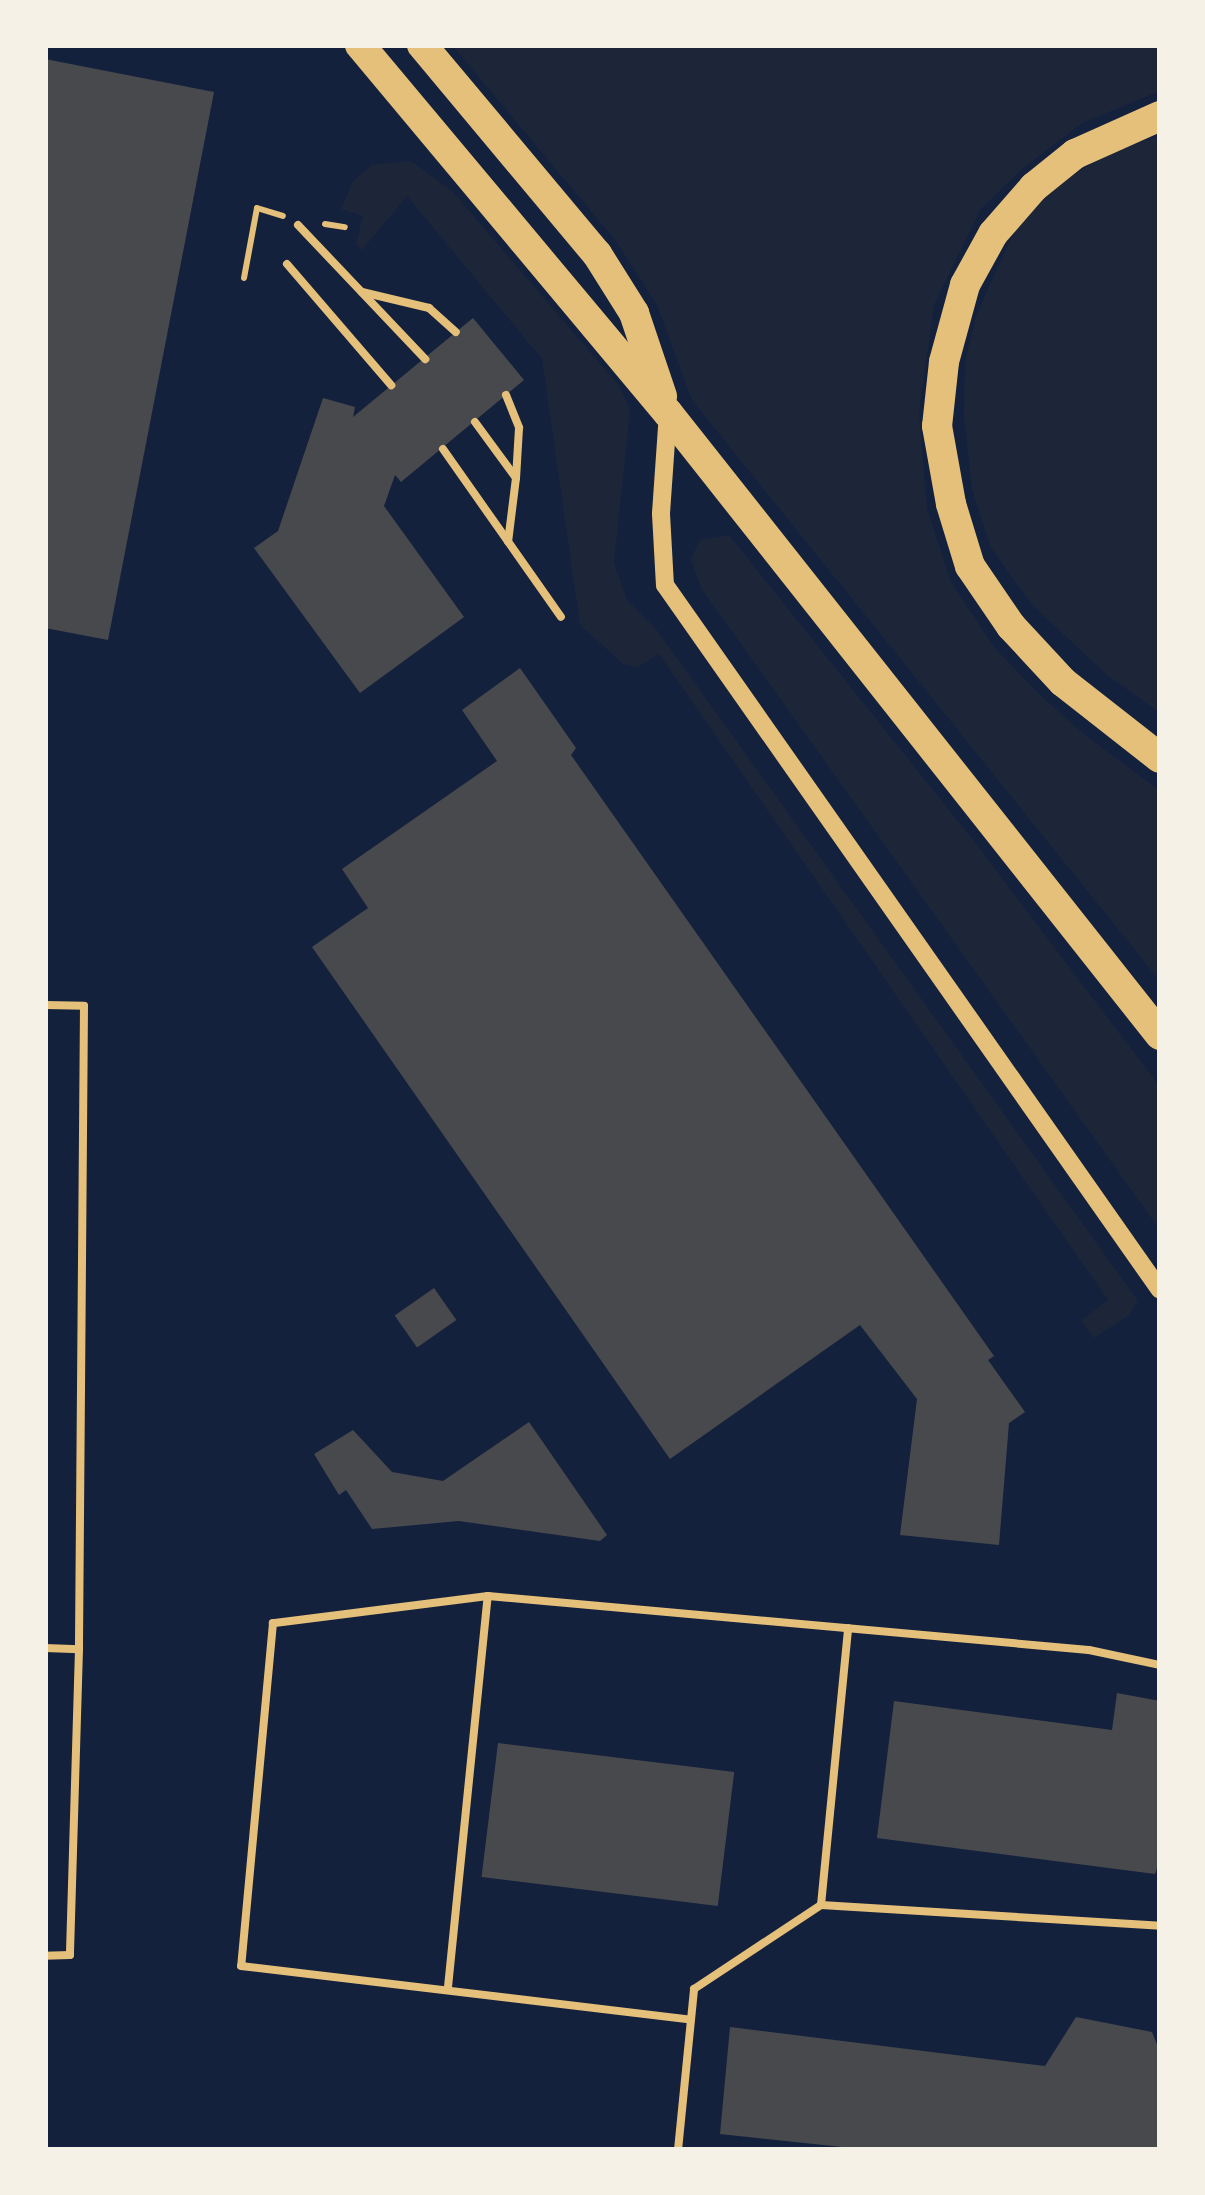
<!DOCTYPE html>
<style>
body{margin:0}
#map{position:relative;width:1205px;height:2195px;overflow:hidden;background:#14213d;font-family:"PT Sans Narrow",sans-serif}
div>[style]{position:absolute}
[style*='--x']{left:calc(var(--x)*1px);top:calc(var(--y)*1px);width:calc(var(--w)*1px);rotate:calc(var(--a)*1deg)}
.green>*{inset:0;background:#1d2539}
.building>*{inset:0;background:#48494c;transform-origin:0 0}
.path>*{height:6px;margin:-3px;padding:0 3px;transform-origin:3px;border-radius:3px;background:#e5c07b}
.service>*{height:8px;margin:-4px;padding:0 4px;transform-origin:4px;border-radius:4px;background:#e5c07b}
.tertiary>*{height:18px;margin:-9px;padding:0 9px;transform-origin:9px;border-radius:9px;background:#e5c07b}
.motorway>*{height:30px;margin:-15px;padding:0 15px;transform-origin:15px;border-radius:15px;background:#e5c07b}
span{translate:-50% -50%;white-space:nowrap;text-align:center;line-height:1.15;-webkit-text-stroke:9px #f6f1e7;paint-order:stroke}
.frame{position:absolute;inset:0;border:48px solid #f6f1e7;pointer-events:none}
</style>
<div id="map">
<div class="green">
<i style="clip-path:polygon(452px 45px,1160px 45px,1160px 91px,1082px 123px,1021px 170px,980px 210px,934px 305px,919px 412px,927px 509px,951px 582px,994px 647px,1037px 692px,1086px 736px,1160px 791px,1160px 981px,692px 400px,657px 305px,616px 241px)"></i>
<i style="clip-path:polygon(1160px 136px,1160px 713px,1107px 675px,1033px 606px,991px 548px,972px 489px,964px 416px,965px 363px,976px 316px,1011px 238px,1037px 202px,1081px 170px,1118px 149px)"></i>
<i style="clip-path:polygon(411px 161px,452px 191px,620px 387px,630px 410px,614px 563px,627px 600px,656px 629px,1138px 1301px,1129px 1315px,1094px 1338px,1081px 1321px,1108px 1300px,659px 654px,638px 667px,623px 664px,580px 625px,542px 359px,407px 196px,362px 250px,356px 244px,363px 216px,341px 209px,353px 181px,372px 165px)"></i>
<i style="clip-path:polygon(729px 535px,977px 845px,1160px 1087px,1160px 1230px,701px 588px,691px 559px,700px 540px)"></i>
</div>
<div class="building">
<i style="clip-path:polygon(45px 59px,214px 92px,108px 640px,45px 628px)"></i>
<i style="clip-path:polygon(473px 318px,524px 380px,401px 482px,395px 475px,384px 506px,464px 617px,360px 693px,254px 548px,278px 531px,323px 398px,355px 407px,353px 417px)"></i>
<i style="clip-path:polygon(520px 668px,576px 748px,571px 755px,994px 1356px,988px 1360px,1025px 1412px,1009px 1423px,999px 1545px,900px 1535px,917px 1399px,860px 1325px,670px 1459px,312px 947px,368px 908px,342px 869px,497px 761px,462px 710px)"></i>
<i style="left:434px;top:1288px;width:39px;height:48px;rotate:55deg"></i>
<i style="clip-path:polygon(529px 1422px,607px 1535px,600px 1541px,459px 1521px,372px 1529px,346px 1490px,339px 1495px,314px 1454px,353px 1430px,392px 1472px,443px 1481px)"></i>
<i style="clip-path:polygon(1117px 1693px,1160px 1701px,1160px 1859px,1155px 1874px,877px 1838px,894px 1701px,1112px 1730px)"></i>
<i style="left:498px;top:1743px;width:238px;height:135px;rotate:7deg"></i>
<i style="clip-path:polygon(1076px 2017px,1152px 2032px,1160px 2052px,1160px 2150px,870px 2150px,720px 2134px,730px 2027px,1045px 2066px)"></i>
</div>
<div class="path">
<i style="--x:325;--y:224;--w:20;--a:9"></i>
<i style="--x:244;--y:278;--w:71;--a:-79.5"></i>
<i style="--x:257;--y:208;--w:27;--a:17"></i>
</div>
<div class="service">
<i style="--x:298;--y:225;--w:185;--a:46.5"></i>
<i style="--x:287;--y:264;--w:160;--a:49.3"></i>
<i style="--x:362;--y:292;--w:69;--a:13.4"></i>
<i style="--x:429;--y:308;--w:36;--a:42"></i>
<i style="--x:506;--y:395;--w:35;--a:68"></i>
<i style="--x:519;--y:428;--w:50;--a:93.4"></i>
<i style="--x:475;--y:422;--w:69;--a:53.8"></i>
<i style="--x:516;--y:478;--w:64;--a:97.1"></i>
<i style="--x:443;--y:449;--w:205;--a:54.9"></i>
<i style="--x:45;--y:1005;--w:39;--a:1"></i>
<i style="--x:84;--y:1006;--w:643;--a:90.45"></i>
<i style="--x:488;--y:1596;--w:217;--a:172.8"></i>
<i style="--x:273;--y:1623;--w:344;--a:95.3"></i>
<i style="--x:241;--y:1966;--w:453;--a:6.8"></i>
<i style="--x:45;--y:1648;--w:34;--a:2"></i>
<i style="--x:79;--y:1649;--w:306;--a:91.7"></i>
<i style="--x:70;--y:1955;--w:25;--a:178"></i>
<i style="--x:821;--y:1905;--w:278;--a:-84.4"></i>
<i style="--x:448;--y:1987;--w:393;--a:-84.2"></i>
<i style="--x:488;--y:1596;--w:603;--a:5.13"></i>
<i style="--x:1089;--y:1650;--w:73;--a:11.9"></i>
<i style="--x:678;--y:2150;--w:162;--a:-84.3"></i>
<i style="--x:694;--y:1989;--w:152;--a:-33.5"></i>
<i style="--x:821;--y:1905;--w:340;--a:3.5"></i>
</div>
<div class="tertiary">
<i style="--x:668;--y:413;--w:101;--a:94"></i>
<i style="--x:661;--y:514;--w:71;--a:86.8"></i>
<i style="--x:665;--y:585;--w:861;--a:54.93"></i>
</div>
<div class="motorway">
<i style="--x:360;--y:45;--w:480;--a:50.1"></i>
<i style="--x:668;--y:413;--w:793;--a:51.66"></i>
<i style="--x:422;--y:45;--w:273;--a:50.1"></i>
<i style="--x:597;--y:254;--w:70;--a:57.9"></i>
<i style="--x:634;--y:313;--w:88;--a:71.4"></i>
<i style="--x:1160;--y:116;--w:93;--a:155.9"></i>
<i style="--x:1075;--y:154;--w:53;--a:141.2"></i>
<i style="--x:1034;--y:187;--w:62;--a:131.1"></i>
<i style="--x:993;--y:234;--w:58;--a:118.8"></i>
<i style="--x:965;--y:285;--w:80;--a:105.3"></i>
<i style="--x:944;--y:362;--w:64;--a:96.2"></i>
<i style="--x:937;--y:426;--w:79;--a:79.8"></i>
<i style="--x:951;--y:504;--w:65;--a:73"></i>
<i style="--x:970;--y:566;--w:73;--a:55.7"></i>
<i style="--x:1011;--y:626;--w:76;--a:47.1"></i>
<i style="--x:1063;--y:682;--w:123;--a:38.1"></i>
</div>
<div class="frame"></div>
</div>
